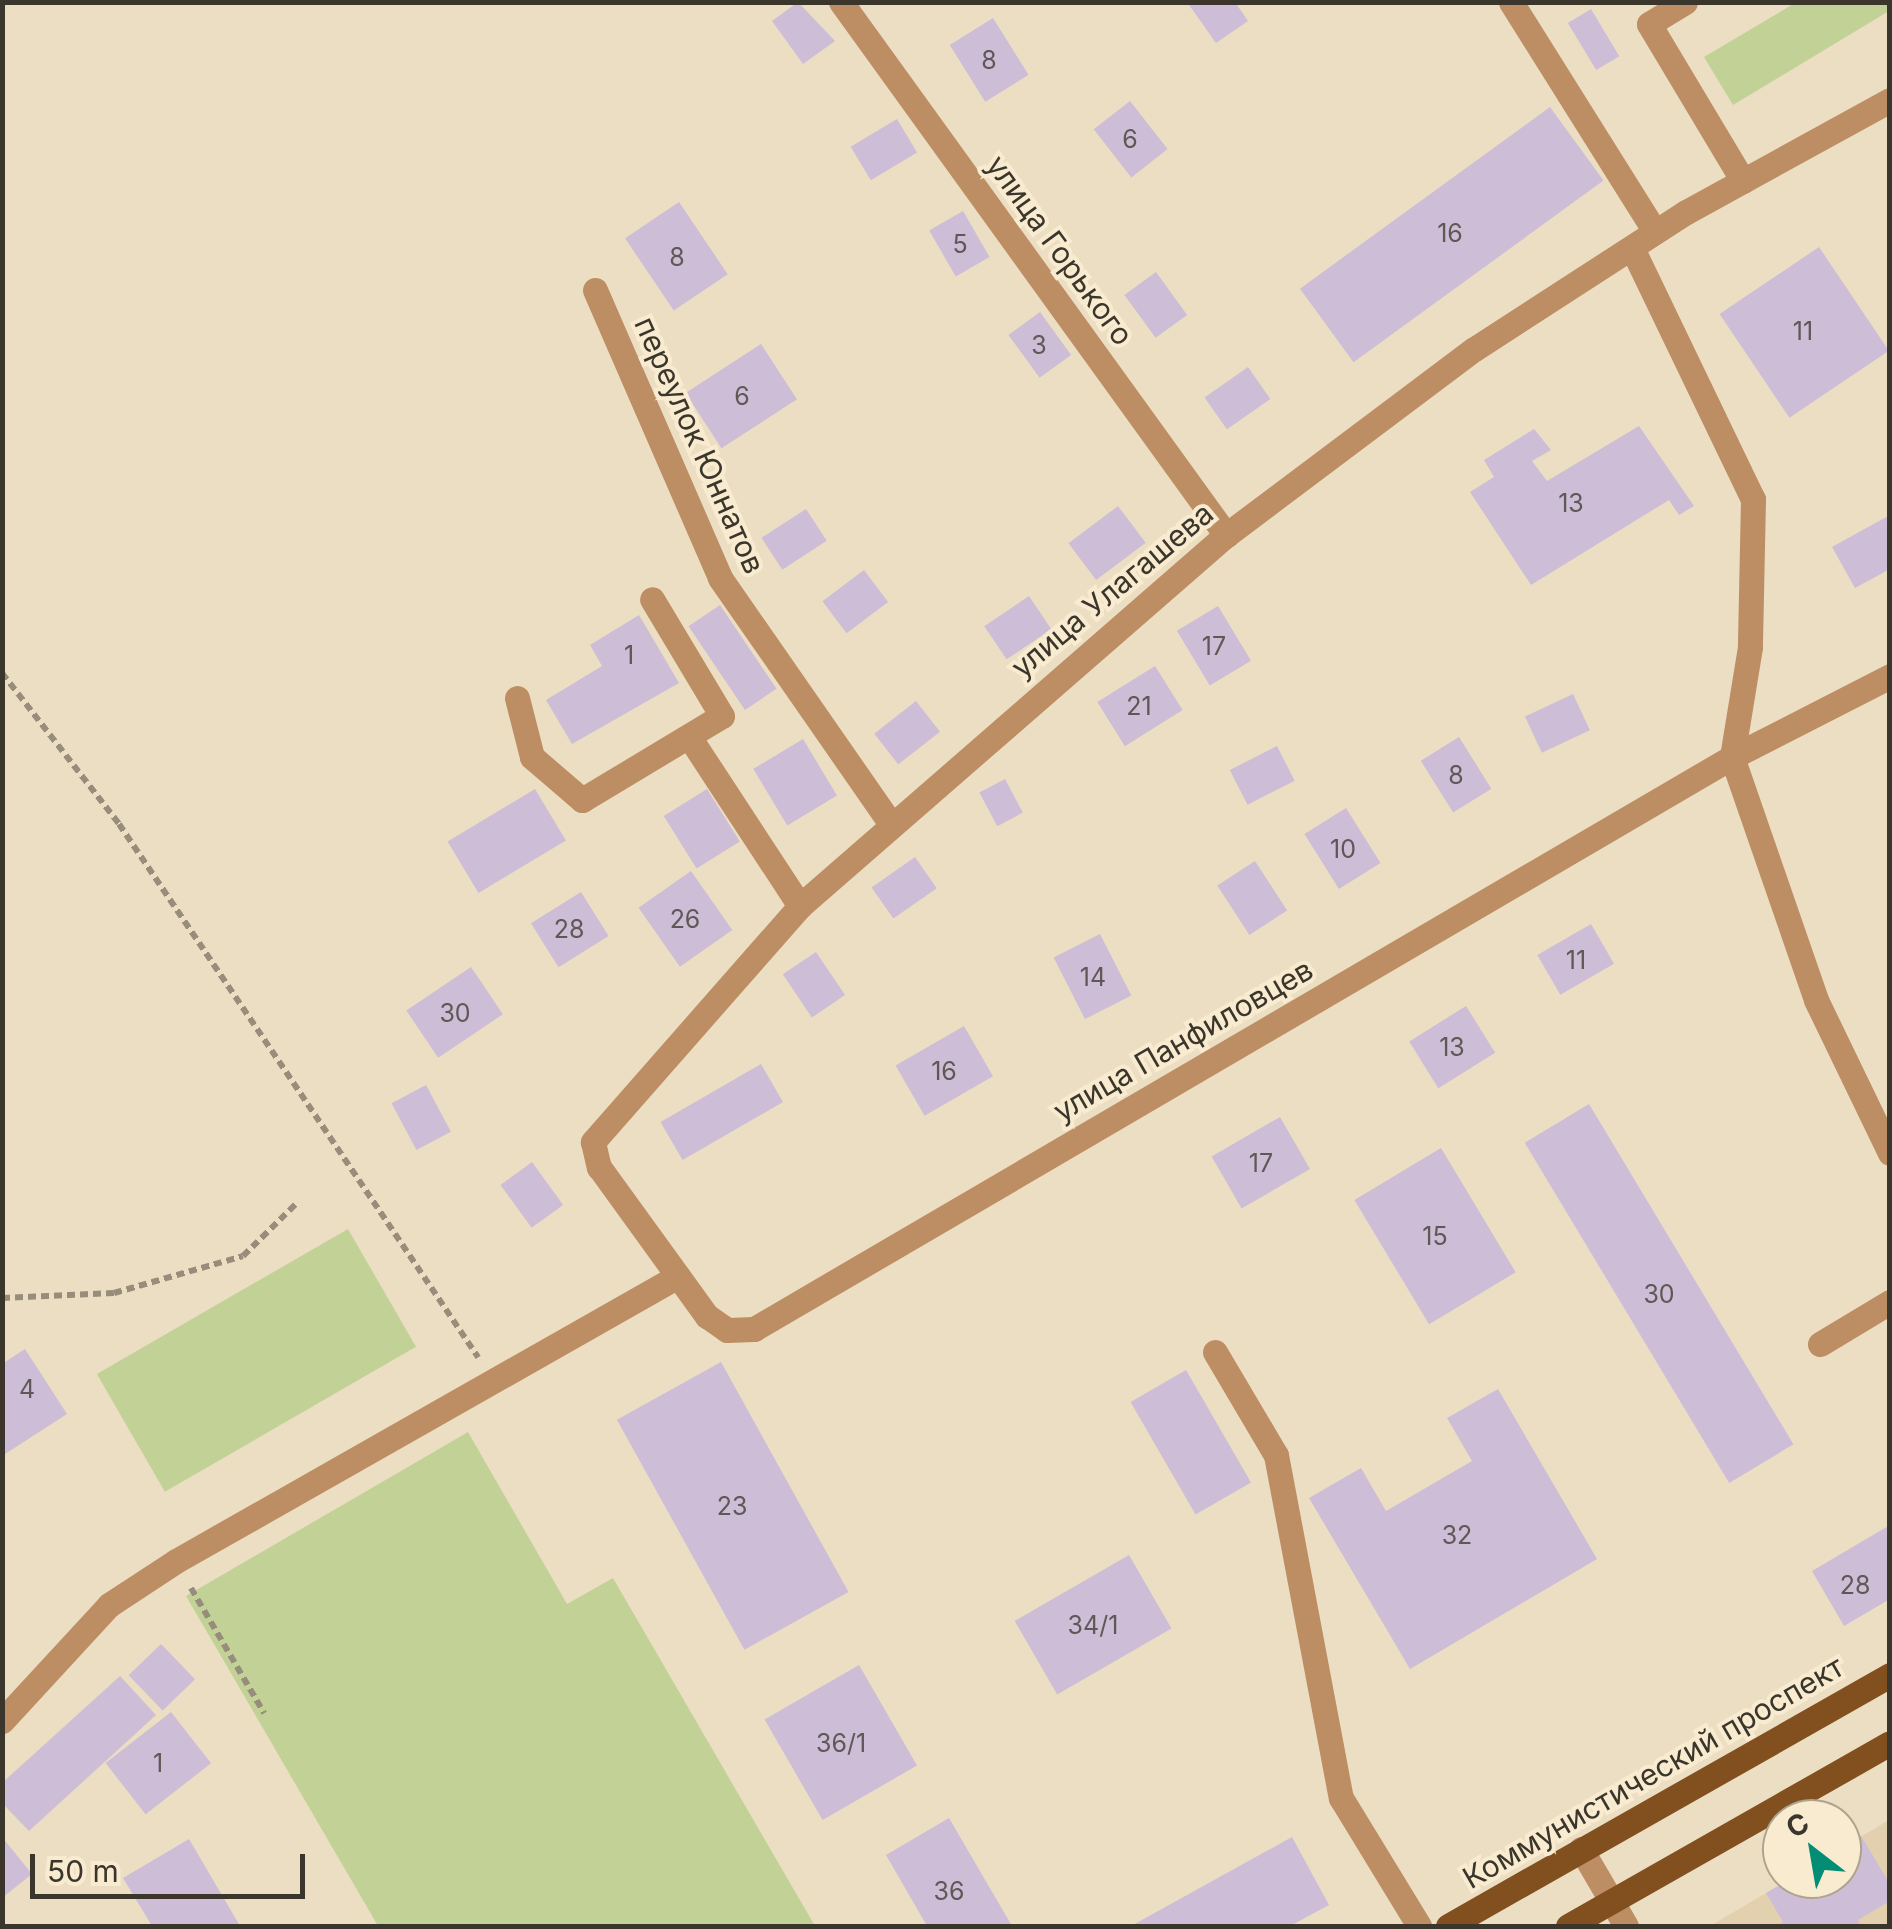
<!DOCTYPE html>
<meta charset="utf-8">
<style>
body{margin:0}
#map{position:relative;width:1892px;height:1929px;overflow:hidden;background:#ecdec3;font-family:Inter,sans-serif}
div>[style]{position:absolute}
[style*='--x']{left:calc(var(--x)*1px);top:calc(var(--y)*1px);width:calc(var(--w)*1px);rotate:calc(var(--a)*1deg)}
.built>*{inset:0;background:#e2d0ae}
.green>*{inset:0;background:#c2d297;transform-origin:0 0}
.building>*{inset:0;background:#cdbdd7;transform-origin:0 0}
.path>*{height:6px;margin-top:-3px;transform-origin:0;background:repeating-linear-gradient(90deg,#978d7a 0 8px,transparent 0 13px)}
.minor>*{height:25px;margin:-12.5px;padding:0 12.5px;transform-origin:12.5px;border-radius:12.5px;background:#bd8d63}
.major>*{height:25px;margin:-12.5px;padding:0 12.5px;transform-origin:12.5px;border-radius:12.5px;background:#82501f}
span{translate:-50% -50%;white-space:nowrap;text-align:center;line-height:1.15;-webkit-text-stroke:8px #f9ebd0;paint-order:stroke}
.number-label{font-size:25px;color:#605856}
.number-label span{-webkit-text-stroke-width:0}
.street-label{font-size:30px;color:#3b362b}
.frame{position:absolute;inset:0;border:5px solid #3b362b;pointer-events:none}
.north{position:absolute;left:1762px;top:1799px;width:100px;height:100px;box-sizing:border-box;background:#f9ebd0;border:2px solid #ada38e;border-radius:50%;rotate:329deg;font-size:28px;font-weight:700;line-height:40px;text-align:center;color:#3b362b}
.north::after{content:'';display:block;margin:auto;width:35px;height:45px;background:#048d75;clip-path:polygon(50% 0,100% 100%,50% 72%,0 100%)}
.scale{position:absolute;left:30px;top:1854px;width:275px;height:45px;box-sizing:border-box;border:5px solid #3b362b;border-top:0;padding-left:12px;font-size:30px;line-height:35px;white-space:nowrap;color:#3b362b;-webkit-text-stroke:8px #f9ebd0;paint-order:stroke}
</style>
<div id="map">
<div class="built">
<i style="clip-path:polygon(1889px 1820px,1889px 1926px,1710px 1926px,1790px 1879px,1842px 1879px,1842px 1848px)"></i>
</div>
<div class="green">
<i style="clip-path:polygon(1795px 3px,1887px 3px,1889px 11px,1733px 105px,1704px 57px)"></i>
<i style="left:348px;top:1229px;width:136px;height:290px;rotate:60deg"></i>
<i style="clip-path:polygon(468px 1432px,567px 1604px,613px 1578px,815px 1926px,378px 1926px,186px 1596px)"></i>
</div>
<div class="building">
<i style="clip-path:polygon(798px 2px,835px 41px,803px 64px,772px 21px)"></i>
<i style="clip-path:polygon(1187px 2px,1235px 2px,1248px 21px,1216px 43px)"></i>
<i style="left:1591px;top:9px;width:55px;height:27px;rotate:59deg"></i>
<i style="left:993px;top:18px;width:67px;height:51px;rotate:58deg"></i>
<i style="left:1130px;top:101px;width:61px;height:46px;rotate:52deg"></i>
<i style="left:1550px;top:107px;width:91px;height:309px;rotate:54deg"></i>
<i style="left:897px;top:119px;width:39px;height:54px;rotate:59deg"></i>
<i style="left:679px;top:202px;width:87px;height:65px;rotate:56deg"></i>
<i style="left:963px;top:211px;width:53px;height:39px;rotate:60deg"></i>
<i style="left:1819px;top:247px;width:125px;height:120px;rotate:56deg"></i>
<i style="left:1156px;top:272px;width:53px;height:39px;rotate:54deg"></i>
<i style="left:1040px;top:312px;width:53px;height:39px;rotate:54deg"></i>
<i style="left:761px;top:344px;width:66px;height:90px;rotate:57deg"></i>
<i style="left:1248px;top:367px;width:39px;height:53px;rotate:55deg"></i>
<i style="clip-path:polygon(1639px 426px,1694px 506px,1679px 515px,1669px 500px,1531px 585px,1470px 492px,1494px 477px,1484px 460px,1534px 429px,1551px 450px,1532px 461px,1547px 481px)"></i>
<i style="left:1118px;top:506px;width:46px;height:62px;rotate:53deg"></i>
<i style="left:806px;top:509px;width:38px;height:53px;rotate:57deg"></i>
<i style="clip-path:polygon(1890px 515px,1890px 569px,1855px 588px,1832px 547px)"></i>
<i style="left:864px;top:570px;width:40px;height:52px;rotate:53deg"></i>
<i style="left:1029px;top:596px;width:40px;height:54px;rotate:56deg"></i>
<i style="left:720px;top:605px;width:101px;height:38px;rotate:56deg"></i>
<i style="left:1218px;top:606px;width:64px;height:48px;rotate:59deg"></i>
<i style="clip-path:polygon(639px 615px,679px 683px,572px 744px,546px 700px,602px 666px,590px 645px)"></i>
<i style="left:1155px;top:666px;width:52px;height:68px;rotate:58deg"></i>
<i style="left:1573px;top:694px;width:40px;height:53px;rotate:65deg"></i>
<i style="left:916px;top:701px;width:39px;height:53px;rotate:52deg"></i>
<i style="left:1459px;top:737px;width:61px;height:45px;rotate:58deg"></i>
<i style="left:803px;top:739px;width:66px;height:58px;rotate:59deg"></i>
<i style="left:1277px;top:746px;width:39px;height:53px;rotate:63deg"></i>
<i style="left:1005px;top:779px;width:38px;height:29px;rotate:62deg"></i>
<i style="left:535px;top:789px;width:60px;height:102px;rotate:59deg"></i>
<i style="left:707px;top:789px;width:62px;height:51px;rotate:58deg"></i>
<i style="left:1346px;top:808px;width:65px;height:49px;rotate:58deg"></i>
<i style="left:915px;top:857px;width:38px;height:53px;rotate:55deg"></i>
<i style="left:1255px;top:861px;width:59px;height:45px;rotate:57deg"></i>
<i style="left:691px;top:871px;width:72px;height:64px;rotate:55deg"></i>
<i style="left:581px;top:892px;width:52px;height:59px;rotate:58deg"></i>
<i style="left:1591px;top:924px;width:46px;height:62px;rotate:60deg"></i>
<i style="left:1100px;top:934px;width:69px;height:52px;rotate:63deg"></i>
<i style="left:816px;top:952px;width:52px;height:40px;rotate:56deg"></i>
<i style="left:471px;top:967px;width:57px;height:78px;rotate:56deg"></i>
<i style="left:1466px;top:1006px;width:55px;height:67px;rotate:58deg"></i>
<i style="left:964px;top:1026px;width:58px;height:79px;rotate:60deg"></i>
<i style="left:761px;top:1064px;width:44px;height:116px;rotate:60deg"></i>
<i style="left:426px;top:1085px;width:53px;height:39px;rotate:62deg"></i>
<i style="left:1589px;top:1104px;width:397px;height:75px;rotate:59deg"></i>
<i style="left:1280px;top:1117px;width:60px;height:79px;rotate:60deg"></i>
<i style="left:1441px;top:1148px;width:145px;height:101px;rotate:59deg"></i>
<i style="left:532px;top:1162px;width:53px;height:39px;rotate:54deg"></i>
<i style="clip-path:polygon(25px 1349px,67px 1414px,2px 1456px,2px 1364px)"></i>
<i style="left:721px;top:1362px;width:263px;height:119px;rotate:61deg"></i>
<i style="left:1186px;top:1370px;width:130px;height:64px;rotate:60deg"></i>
<i style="clip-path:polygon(1498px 1389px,1597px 1559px,1410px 1669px,1309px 1498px,1361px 1468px,1386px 1511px,1472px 1461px,1447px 1418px)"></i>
<i style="clip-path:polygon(1890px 1525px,1890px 1599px,1844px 1626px,1812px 1571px)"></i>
<i style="left:1129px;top:1555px;width:85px;height:132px;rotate:60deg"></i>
<i style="left:161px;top:1644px;width:49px;height:45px;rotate:46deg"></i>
<i style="left:859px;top:1665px;width:116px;height:109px;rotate:60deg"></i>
<i style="clip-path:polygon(120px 1676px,156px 1715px,29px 1831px,2px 1803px,2px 1783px)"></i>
<i style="left:171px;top:1712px;width:65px;height:83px;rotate:52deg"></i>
<i style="clip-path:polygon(949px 1818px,1012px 1926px,927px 1926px,886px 1855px)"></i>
<i style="clip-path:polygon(1861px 1836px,1890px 1884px,1890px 1901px,1858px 1920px,1861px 1926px,1777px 1926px,1783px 1922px,1766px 1893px,1790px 1879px,1842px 1879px,1842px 1848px)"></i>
<i style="clip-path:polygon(2px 1837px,32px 1874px,2px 1898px)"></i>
<i style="clip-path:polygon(1292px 1837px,1329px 1905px,1290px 1926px,1131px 1926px)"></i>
<i style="clip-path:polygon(189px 1839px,240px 1926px,152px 1926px,123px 1878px)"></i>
</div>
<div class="path">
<i style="--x:2;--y:673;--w:191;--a:52.2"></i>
<i style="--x:119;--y:824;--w:643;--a:56.04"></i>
<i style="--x:2;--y:1298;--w:112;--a:-2.6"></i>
<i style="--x:114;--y:1293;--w:134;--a:-16"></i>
<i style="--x:243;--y:1256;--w:76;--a:-44.5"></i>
<i style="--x:191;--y:1588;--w:145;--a:59.7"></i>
</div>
<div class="minor">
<i style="--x:841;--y:2;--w:658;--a:54.16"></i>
<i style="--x:1511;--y:2;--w:271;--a:57.9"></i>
<i style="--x:1685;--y:2;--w:42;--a:148.6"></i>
<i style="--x:1649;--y:24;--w:183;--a:59.1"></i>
<i style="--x:1890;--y:100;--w:233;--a:151.2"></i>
<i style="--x:1686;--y:212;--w:252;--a:147.1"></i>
<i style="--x:1474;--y:349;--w:310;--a:143.1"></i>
<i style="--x:1226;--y:535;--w:565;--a:138.95"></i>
<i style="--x:800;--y:906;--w:314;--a:131.3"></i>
<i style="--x:593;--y:1142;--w:26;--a:77"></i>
<i style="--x:599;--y:1167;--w:184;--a:54.1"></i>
<i style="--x:707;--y:1316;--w:24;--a:35"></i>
<i style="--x:727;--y:1330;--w:27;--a:-2"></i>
<i style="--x:754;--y:1329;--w:1133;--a:-30.32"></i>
<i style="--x:1732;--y:757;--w:178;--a:-27.1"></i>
<i style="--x:1632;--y:248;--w:279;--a:64.3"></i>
<i style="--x:1753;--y:499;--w:148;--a:91.2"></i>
<i style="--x:1750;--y:647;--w:111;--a:99.3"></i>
<i style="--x:1732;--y:757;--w:257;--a:70.9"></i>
<i style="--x:1816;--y:1000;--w:170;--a:64.2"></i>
<i style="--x:595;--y:290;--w:314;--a:66.5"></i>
<i style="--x:720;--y:578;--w:296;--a:55.2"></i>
<i style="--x:517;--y:698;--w:61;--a:75.7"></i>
<i style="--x:532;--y:757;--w:66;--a:40.7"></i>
<i style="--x:582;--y:800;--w:163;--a:-31"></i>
<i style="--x:722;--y:716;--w:136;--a:-120.9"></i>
<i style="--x:690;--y:738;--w:201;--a:56.8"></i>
<i style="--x:1820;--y:1344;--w:82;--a:-31"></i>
<i style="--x:1215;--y:1352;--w:120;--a:59.4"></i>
<i style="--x:1276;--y:1455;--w:349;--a:79.3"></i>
<i style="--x:1341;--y:1798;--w:150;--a:58.6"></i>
<i style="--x:2;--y:1721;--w:158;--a:-47.3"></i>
<i style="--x:109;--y:1605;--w:80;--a:-33.3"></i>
<i style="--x:176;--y:1561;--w:577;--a:-29.58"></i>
<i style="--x:1581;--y:1849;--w:89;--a:59.7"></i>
</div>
<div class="major">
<i style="--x:1448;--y:1926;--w:508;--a:-29.59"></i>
<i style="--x:1568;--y:1926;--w:370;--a:-29.6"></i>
</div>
<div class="number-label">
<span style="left:989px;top:60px">8</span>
<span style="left:1130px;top:139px">6</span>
<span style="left:1450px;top:233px">16</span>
<span style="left:960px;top:244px">5</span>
<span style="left:677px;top:257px">8</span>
<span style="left:1803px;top:331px">11</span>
<span style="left:1039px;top:345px">3</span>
<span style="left:742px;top:396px">6</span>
<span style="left:1571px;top:503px">13</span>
<span style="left:1214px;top:646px">17</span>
<span style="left:629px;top:655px">1</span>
<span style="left:1139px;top:706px">21</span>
<span style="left:1456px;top:775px">8</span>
<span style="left:1343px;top:849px">10</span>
<span style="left:685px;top:919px">26</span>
<span style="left:569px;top:929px">28</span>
<span style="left:1576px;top:960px">11</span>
<span style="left:1093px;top:977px">14</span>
<span style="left:455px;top:1013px">30</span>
<span style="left:1452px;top:1047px">13</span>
<span style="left:944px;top:1071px">16</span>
<span style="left:1261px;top:1163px">17</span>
<span style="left:1435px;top:1236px">15</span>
<span style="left:1659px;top:1294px">30</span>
<span style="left:27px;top:1389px">4</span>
<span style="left:732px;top:1506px">23</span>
<span style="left:1457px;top:1535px">32</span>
<span style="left:1855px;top:1585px">28</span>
<span style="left:1093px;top:1625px">34/1</span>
<span style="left:841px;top:1743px">36/1</span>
<span style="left:158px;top:1763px">1</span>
<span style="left:949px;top:1891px">36</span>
</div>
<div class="street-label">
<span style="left:1060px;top:250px;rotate:54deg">улица Горького</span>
<span style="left:700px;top:445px;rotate:66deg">переулок Юннатов</span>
<span style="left:1112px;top:590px;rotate:-40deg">улица Улагашева</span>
<span style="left:1183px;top:1040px;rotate:-30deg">улица Панфиловцев</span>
<span style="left:1653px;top:1772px;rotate:-30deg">Коммунистический проспект</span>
</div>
<div class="frame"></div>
<div class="north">С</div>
<div class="scale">50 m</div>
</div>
